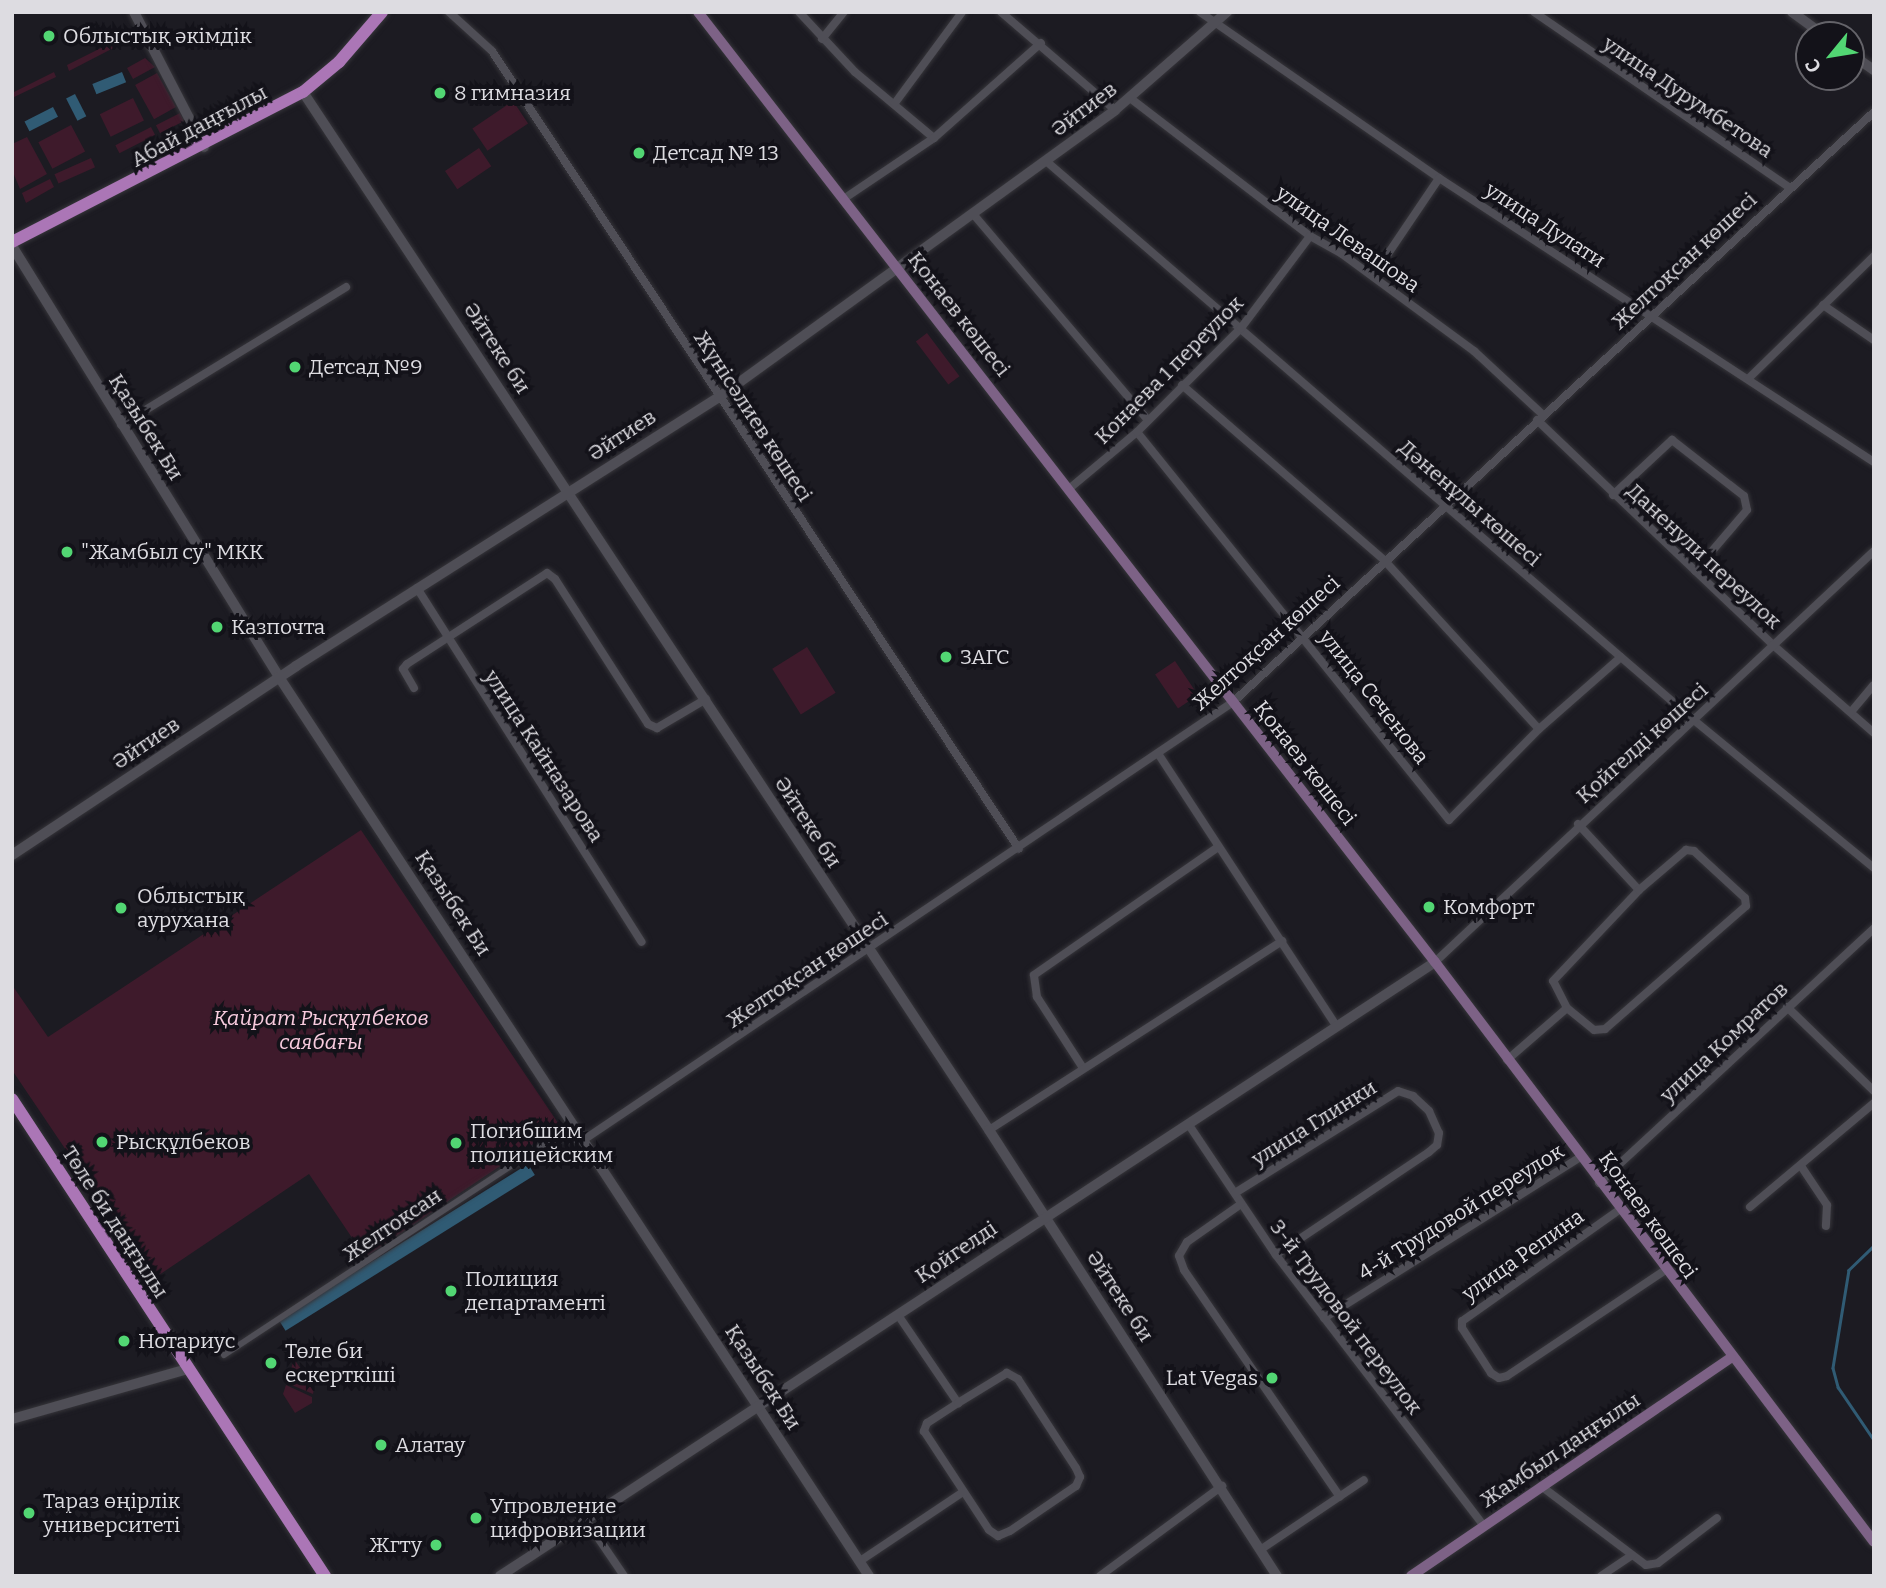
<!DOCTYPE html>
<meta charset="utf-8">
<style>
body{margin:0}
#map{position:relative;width:1886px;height:1588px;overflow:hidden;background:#1c1b22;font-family:Bitter,serif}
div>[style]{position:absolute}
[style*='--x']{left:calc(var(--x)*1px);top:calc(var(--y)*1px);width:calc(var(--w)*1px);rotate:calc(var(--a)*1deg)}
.green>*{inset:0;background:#3e1a2b;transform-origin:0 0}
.water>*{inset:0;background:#305b74;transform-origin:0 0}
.stream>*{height:2.5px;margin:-1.25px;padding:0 1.25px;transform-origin:1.25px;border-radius:1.25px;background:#305b74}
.roads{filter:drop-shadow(0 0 2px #36353a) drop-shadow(0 0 2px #36353a)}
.pedestrian>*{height:6px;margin:-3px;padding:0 3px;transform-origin:3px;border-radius:3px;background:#4f4e56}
.minor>*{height:8px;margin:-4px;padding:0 4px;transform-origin:4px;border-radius:4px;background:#4f4e56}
.tertiary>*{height:10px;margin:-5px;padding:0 5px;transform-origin:5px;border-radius:5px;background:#4f4e56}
.secondary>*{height:10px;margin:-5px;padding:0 5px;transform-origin:5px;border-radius:5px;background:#7d6286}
.primary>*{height:12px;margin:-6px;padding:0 6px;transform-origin:6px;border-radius:6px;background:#ab76b6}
.dots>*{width:19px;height:19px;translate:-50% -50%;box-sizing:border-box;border:4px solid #131219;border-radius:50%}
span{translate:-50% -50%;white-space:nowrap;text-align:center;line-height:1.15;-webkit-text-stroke:7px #131219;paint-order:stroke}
.poi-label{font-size:21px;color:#dddce1}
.left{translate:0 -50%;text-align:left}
.right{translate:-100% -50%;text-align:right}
.street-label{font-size:21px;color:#dddce1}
.park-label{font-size:21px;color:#f9ccdf;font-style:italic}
.frame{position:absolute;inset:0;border:14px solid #dddce1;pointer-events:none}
.north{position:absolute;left:1795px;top:21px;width:70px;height:70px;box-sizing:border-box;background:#131219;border:2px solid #646369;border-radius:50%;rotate:240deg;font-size:19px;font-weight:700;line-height:28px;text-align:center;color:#dddce1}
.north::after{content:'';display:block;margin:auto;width:24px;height:32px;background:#52d673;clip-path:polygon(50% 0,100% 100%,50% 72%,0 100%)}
</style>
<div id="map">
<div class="green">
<i style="clip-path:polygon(125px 36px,127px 41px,69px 71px,67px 65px)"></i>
<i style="clip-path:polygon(145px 58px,155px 67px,133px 79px,127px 68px)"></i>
<i style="clip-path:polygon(54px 72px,56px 77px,12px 98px,12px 93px)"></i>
<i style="left:157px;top:73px;width:39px;height:25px;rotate:61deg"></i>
<i style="left:133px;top:98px;width:25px;height:37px;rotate:64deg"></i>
<i style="left:513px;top:101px;width:27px;height:49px;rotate:56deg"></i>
<i style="left:180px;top:113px;width:9px;height:27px;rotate:63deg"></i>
<i style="left:71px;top:125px;width:30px;height:37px;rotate:62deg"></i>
<i style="left:151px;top:127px;width:9px;height:40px;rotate:63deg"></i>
<i style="clip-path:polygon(27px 137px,47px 174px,20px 189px,12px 170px,12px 144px)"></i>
<i style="left:479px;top:148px;width:22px;height:41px;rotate:56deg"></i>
<i style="left:91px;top:158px;width:10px;height:40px;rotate:66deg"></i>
<i style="clip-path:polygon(50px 179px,54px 187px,26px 203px,22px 193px)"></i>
<i style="left:927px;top:333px;width:54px;height:14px;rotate:53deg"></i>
<i style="left:807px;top:647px;width:54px;height:41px;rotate:58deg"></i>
<i style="left:1175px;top:661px;width:41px;height:24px;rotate:56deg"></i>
<i style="clip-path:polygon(361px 830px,560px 1126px,365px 1257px,309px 1174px,153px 1279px,12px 1070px,12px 985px,48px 1037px)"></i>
<i style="clip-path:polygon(294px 1359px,314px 1388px,313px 1394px,287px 1383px)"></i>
<i style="clip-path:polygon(286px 1385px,312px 1397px,312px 1403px,295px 1413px,283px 1394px)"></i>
</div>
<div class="water">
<i style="left:122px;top:72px;width:11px;height:32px;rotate:68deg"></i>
<i style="left:75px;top:94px;width:25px;height:10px;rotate:63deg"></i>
<i style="left:53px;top:107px;width:11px;height:32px;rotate:63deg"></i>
<i style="left:528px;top:1164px;width:13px;height:294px;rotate:58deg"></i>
</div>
<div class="stream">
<i style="--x:1874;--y:1246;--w:35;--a:136"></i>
<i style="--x:1849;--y:1270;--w:99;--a:99.3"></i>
<i style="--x:1833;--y:1368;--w:20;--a:75"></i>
<i style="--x:1838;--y:1387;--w:64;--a:55.8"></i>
</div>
<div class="roads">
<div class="pedestrian">
<i style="--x:224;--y:1355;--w:398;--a:-33.4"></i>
<i style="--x:556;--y:1136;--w:26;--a:11"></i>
</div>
<div class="minor">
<i style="--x:449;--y:12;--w:58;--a:42.2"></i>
<i style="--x:492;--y:51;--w:956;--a:56.56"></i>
<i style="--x:799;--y:12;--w:82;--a:47"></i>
<i style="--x:855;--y:72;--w:103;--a:39.9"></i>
<i style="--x:1001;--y:12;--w:150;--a:40.7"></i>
<i style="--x:1200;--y:12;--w:291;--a:34.8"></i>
<i style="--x:1439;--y:178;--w:520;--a:33.14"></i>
<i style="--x:1534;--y:12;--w:309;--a:34.5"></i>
<i style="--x:822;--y:39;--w:35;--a:-51"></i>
<i style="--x:1130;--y:98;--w:227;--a:37.5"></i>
<i style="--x:1310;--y:236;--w:37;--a:29"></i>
<i style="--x:1342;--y:254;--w:164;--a:36.3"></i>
<i style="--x:1474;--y:351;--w:93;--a:42.8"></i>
<i style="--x:895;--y:103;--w:113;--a:-53.6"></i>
<i style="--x:1046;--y:161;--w:857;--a:40.79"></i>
<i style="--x:1695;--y:721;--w:232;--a:39.4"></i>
<i style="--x:845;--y:198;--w:107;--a:-34"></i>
<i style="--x:934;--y:138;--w:143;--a:-41.6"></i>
<i style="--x:974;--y:215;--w:266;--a:49.7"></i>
<i style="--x:1373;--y:276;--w:118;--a:-56"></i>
<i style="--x:1823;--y:305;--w:62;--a:34.5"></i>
<i style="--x:1749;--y:378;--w:175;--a:-44.3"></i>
<i style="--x:1182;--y:385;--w:267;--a:40.9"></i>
<i style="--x:1384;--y:560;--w:229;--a:47.5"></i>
<i style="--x:1537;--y:420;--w:326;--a:43.6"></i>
<i style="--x:1773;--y:645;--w:134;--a:41.1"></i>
<i style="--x:121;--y:425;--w:264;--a:-31.5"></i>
<i style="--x:1137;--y:432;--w:498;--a:51.2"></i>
<i style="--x:1449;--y:820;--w:128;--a:-45.3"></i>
<i style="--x:1539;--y:729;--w:109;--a:-41.3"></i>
<i style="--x:1070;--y:488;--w:87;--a:-39.9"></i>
<i style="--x:1137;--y:432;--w:147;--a:-45"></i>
<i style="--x:1241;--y:328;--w:115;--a:-53.1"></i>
<i style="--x:1613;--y:495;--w:81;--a:-43"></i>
<i style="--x:1672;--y:440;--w:91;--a:37.9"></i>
<i style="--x:1744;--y:496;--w:14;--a:78"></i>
<i style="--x:1747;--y:510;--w:80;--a:130.4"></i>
<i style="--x:417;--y:588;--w:419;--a:57.6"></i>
<i style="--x:414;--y:688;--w:22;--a:-120"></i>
<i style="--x:403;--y:669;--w:6;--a:-51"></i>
<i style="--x:407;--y:664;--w:167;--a:-33"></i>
<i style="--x:547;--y:573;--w:10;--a:37"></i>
<i style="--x:555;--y:579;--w:172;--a:57.3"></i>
<i style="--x:648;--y:724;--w:10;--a:24"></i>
<i style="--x:657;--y:728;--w:57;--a:-30.6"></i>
<i style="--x:1851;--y:712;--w:35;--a:-50"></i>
<i style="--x:1159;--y:755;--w:325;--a:56.8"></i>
<i style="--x:1578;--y:824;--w:90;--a:47.3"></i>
<i style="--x:1686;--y:850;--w:8;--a:7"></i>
<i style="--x:1694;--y:851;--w:69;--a:42.7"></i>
<i style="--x:1745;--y:898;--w:8;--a:83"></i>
<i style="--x:1746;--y:906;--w:187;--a:138.9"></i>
<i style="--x:1605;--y:1029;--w:11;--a:175"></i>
<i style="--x:1594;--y:1030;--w:35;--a:-141"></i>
<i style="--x:1567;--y:1008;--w:30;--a:-117"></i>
<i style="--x:1553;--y:981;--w:125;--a:-46.6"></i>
<i style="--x:1639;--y:890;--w:62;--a:-40.4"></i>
<i style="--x:1435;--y:962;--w:601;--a:-43.11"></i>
<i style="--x:1787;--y:1007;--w:121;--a:44"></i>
<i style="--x:1507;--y:1060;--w:79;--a:-40.9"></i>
<i style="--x:1083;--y:1068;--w:85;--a:-122.9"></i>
<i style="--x:1037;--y:997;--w:22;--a:-98"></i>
<i style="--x:1034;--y:975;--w:224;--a:-34.8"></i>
<i style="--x:1189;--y:1125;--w:156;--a:56.2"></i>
<i style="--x:1276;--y:1255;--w:340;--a:52.5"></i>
<i style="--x:989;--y:1130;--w:349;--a:-32.8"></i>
<i style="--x:582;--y:1141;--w:785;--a:-33.99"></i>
<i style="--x:1233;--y:702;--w:871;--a:-42.63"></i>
<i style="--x:1801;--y:1166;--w:47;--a:56.3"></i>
<i style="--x:1827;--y:1205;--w:21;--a:93"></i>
<i style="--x:1599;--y:1183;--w:375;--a:-42.8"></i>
<i style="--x:1235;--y:1193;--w:192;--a:-32"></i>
<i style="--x:1398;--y:1091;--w:16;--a:18"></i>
<i style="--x:1413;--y:1096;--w:22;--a:43"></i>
<i style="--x:1429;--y:1111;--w:24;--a:66"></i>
<i style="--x:1439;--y:1133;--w:12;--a:99"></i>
<i style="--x:1437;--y:1145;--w:11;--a:139"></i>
<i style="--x:1429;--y:1152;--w:184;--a:146.1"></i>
<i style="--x:1241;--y:1204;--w:66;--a:144.9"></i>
<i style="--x:1187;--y:1242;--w:16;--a:120"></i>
<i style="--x:1179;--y:1256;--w:15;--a:70"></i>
<i style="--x:1184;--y:1270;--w:275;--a:55.5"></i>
<i style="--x:1750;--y:1207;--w:162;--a:-40"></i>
<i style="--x:1619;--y:1210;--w:192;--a:144.7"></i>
<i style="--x:1462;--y:1321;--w:7;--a:90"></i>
<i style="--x:1462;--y:1328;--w:54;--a:57.2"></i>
<i style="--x:1491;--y:1373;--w:9;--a:32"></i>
<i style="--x:1499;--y:1378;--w:8;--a:-14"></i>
<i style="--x:1507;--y:1376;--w:189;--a:-33.8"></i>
<i style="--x:898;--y:1315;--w:107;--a:55.7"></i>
<i style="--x:958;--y:1403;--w:37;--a:147"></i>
<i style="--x:927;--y:1423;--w:9;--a:111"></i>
<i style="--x:924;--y:1431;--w:118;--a:56.7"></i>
<i style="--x:989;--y:1530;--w:11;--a:34"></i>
<i style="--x:998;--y:1536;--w:13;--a:-23"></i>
<i style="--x:1010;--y:1531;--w:80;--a:-34.3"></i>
<i style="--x:1076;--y:1486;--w:10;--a:-66"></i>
<i style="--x:1080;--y:1477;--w:10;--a:-114"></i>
<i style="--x:1076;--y:1468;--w:106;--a:-123.1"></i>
<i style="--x:1018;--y:1379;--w:13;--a:-151"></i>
<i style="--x:1007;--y:1373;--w:57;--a:148.5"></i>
<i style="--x:1324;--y:1318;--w:303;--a:-32.1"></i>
<i style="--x:1541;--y:1486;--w:131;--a:37"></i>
<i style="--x:1646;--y:1565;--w:12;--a:-9"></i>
<i style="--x:1658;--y:1563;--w:74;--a:-37.3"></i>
<i style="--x:586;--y:1520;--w:68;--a:55.8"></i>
<i style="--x:1260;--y:1550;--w:125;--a:-33.9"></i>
<i style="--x:860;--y:1561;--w:124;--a:-33.8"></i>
<i style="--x:1100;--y:1576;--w:152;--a:-36.4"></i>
<i style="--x:1601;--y:1576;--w:37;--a:-34"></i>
</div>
<div class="tertiary">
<i style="--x:134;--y:12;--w:152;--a:62.6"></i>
<i style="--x:1792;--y:12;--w:39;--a:36"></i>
<i style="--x:1851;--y:54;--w:28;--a:35"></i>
<i style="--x:303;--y:92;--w:1244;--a:56.54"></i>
<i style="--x:989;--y:1130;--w:531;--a:57.15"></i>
<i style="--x:12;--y:246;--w:507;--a:58.22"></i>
<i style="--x:279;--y:677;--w:1075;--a:56.72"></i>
<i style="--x:12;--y:855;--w:341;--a:-33.6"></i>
<i style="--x:296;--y:666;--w:501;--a:-32.45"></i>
<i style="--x:719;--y:397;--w:489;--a:-35.9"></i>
<i style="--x:1115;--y:110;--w:149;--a:-41.2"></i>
<i style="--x:12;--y:1419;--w:182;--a:-15.9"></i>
<i style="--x:500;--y:1576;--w:1119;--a:-33.29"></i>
</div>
<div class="secondary">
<i style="--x:698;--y:12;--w:1202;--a:52.2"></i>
<i style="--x:1435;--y:962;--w:727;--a:52.88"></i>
<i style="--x:1411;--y:1576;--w:387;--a:-34.3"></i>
</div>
<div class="primary">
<i style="--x:12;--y:242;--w:327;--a:-27.3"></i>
<i style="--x:303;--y:92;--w:47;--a:-39.8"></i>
<i style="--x:339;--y:62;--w:66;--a:-49.3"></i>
<i style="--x:12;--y:1099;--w:571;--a:56.73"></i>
</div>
</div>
<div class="dots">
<i style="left:49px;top:36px;background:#52d673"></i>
<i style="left:440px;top:93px;background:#52d673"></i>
<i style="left:639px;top:153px;background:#52d673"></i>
<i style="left:295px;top:367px;background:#52d673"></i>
<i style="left:67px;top:552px;background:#52d673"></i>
<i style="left:217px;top:627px;background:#52d673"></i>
<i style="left:946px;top:657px;background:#52d673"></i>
<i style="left:1429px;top:907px;background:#52d673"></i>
<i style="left:121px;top:908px;background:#52d673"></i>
<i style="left:102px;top:1142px;background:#52d673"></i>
<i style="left:456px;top:1143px;background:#52d673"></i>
<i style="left:451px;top:1291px;background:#52d673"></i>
<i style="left:124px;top:1341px;background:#52d673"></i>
<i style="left:271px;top:1363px;background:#52d673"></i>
<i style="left:1272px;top:1378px;background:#52d673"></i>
<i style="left:381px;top:1445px;background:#52d673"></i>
<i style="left:29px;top:1513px;background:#52d673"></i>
<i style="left:476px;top:1518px;background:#52d673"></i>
<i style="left:436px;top:1545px;background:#52d673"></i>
</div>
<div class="poi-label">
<span class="left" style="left:63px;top:36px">Облыстық әкімдік</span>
<span class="left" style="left:454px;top:93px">8 гимназия</span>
<span class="left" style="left:653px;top:153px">Детсад № 13</span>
<span class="left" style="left:309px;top:367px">Детсад №9</span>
<span class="left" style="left:81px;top:552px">"Жамбыл су" МКК</span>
<span class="left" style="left:231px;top:627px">Казпочта</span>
<span class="left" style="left:960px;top:657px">ЗАГС</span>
<span class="left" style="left:137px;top:908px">Облыстық<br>аурухана</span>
<span class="left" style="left:1443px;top:907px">Комфорт</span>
<span class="left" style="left:470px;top:1143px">Погибшим<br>полицейским</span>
<span class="left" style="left:116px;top:1142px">Рысқұлбеков</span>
<span class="left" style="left:465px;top:1291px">Полиция<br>департаменті</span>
<span class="left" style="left:138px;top:1341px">Нотариус</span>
<span class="left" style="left:285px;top:1363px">Төле би<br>ескерткіші</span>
<span class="right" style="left:1258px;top:1378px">Lat Vegas</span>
<span class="left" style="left:395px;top:1445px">Алатау</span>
<span class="left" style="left:43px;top:1513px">Тараз өңірлік<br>университеті</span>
<span class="left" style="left:490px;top:1518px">Упровление<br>цифровизации</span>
<span class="right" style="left:422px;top:1545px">Жгту</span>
</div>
<div class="street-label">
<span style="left:1688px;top:97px;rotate:34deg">улица Дурумбетова</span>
<span style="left:1084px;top:109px;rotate:-37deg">Әйтиев</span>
<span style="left:199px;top:126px;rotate:-28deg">Абай даңғылы</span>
<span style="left:1545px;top:225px;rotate:33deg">улица Дулати</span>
<span style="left:1348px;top:239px;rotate:35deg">улица Левашова</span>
<span style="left:1684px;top:261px;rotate:-43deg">Желтоқсан көшесі</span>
<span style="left:959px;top:314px;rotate:52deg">Қонаев көшесі</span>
<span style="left:497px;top:348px;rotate:57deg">Әйтеке би</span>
<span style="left:1169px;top:370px;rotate:-45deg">Конаева 1 переулок</span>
<span style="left:753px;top:416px;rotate:57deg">Жүнісәлиев көшесі</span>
<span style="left:146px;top:427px;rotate:58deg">Қазыбек Би</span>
<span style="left:622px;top:435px;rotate:-33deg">Әйтиев</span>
<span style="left:1470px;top:503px;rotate:41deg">Дәненұлы көшесі</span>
<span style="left:1704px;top:556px;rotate:43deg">Даненули переулок</span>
<span style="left:1266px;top:643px;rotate:-42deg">Желтоқсан көшесі</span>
<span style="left:1374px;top:697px;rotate:52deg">улица Сеченова</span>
<span style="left:146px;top:743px;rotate:-34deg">Әйтиев</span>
<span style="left:1642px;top:743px;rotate:-42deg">Қойгелді көшесі</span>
<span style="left:544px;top:756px;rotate:57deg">улица Кайназарова</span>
<span style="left:1305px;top:763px;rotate:52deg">Қонаев көшесі</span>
<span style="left:808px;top:822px;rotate:57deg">Әйтеке би</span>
<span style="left:453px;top:903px;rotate:57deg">Қазыбек Би</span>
<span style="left:807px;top:970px;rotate:-34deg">Желтоқсан көшесі</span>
<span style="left:1724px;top:1042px;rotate:-43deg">улица Комратов</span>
<span style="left:1314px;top:1123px;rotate:-32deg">улица Глинки</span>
<span style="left:1461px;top:1212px;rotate:-32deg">4-й Трудовой переулок</span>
<span style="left:1648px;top:1215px;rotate:54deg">Қонаев көшесі</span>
<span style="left:115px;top:1222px;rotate:57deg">Төле би даңғылы</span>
<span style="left:392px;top:1225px;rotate:-34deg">Желтоксан</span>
<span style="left:956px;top:1252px;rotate:-34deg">Қойгелді</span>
<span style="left:1523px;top:1255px;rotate:-35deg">улица Репина</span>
<span style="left:1120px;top:1296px;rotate:57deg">Әйтеке би</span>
<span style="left:1346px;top:1317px;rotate:53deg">3-й Трудовой переулок</span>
<span style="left:763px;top:1377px;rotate:57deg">Қазыбек Би</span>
<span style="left:1560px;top:1450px;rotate:-34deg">Жамбыл даңғылы</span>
</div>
<div class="park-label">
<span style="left:321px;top:1030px">Қайрат Рысқұлбеков<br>саябағы</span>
</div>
<div class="frame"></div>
<div class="north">С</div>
</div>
